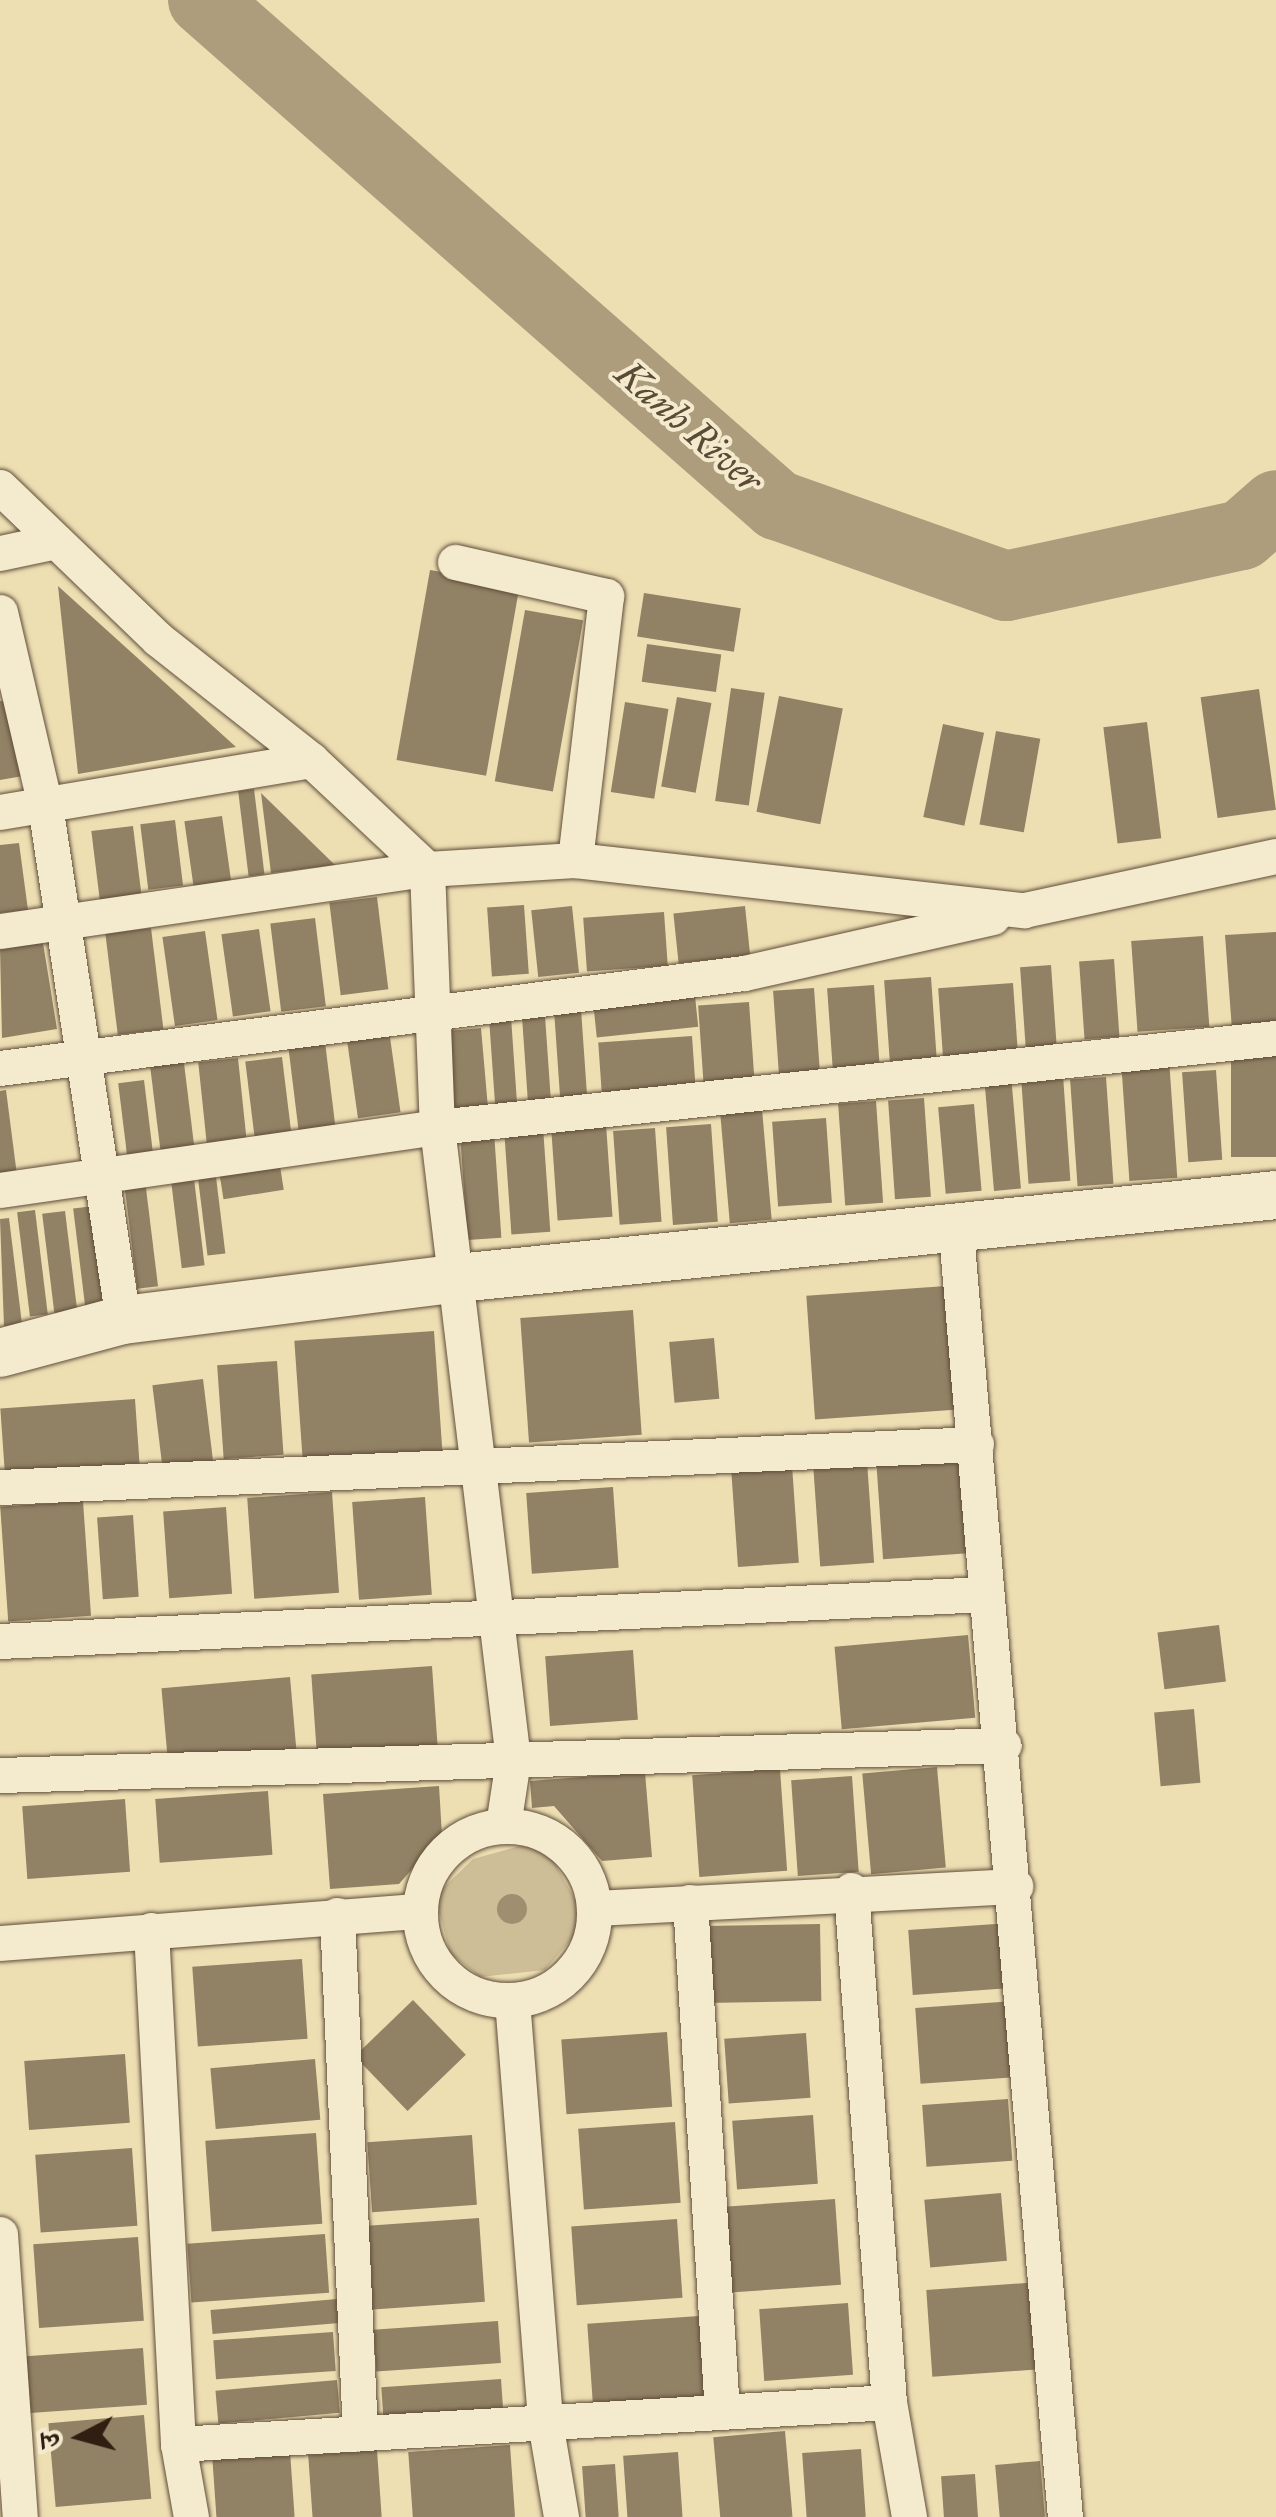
<!DOCTYPE html>
<meta charset="utf-8">
<style>
body{margin:0}
#map{position:relative;width:1276px;height:2517px;overflow:hidden;background:#eedfb3;font-family:"IM FELL Great Primer","Noto Serif Devanagari",serif}
div>[style]{position:absolute}
[style*='--x']{left:calc(var(--x)*1px);top:calc(var(--y)*1px);width:calc(var(--w)*1px);rotate:calc(var(--a)*1deg)}
.green>*{inset:0;background:#cebe97}
.river>*{height:70px;margin:-35px;padding:0 35px;transform-origin:35px;border-radius:35px;background:#ad9d7c}
.building>*{inset:0;background:#928265;transform-origin:0 0}
.roads{filter:drop-shadow(0 0 2px #5f4e3a) drop-shadow(0 0 2px #5f4e3a)}
.street>*{height:35px;margin:-17.5px;padding:0 17.5px;transform-origin:17.5px;border-radius:17.5px;background:#f4eace}
.street>.ring{margin:-17.5px;padding:0;box-sizing:content-box;background:none;border:35px solid #f4eace;border-radius:50%}
.secondary>*{height:48px;margin:-24px;padding:0 24px;transform-origin:24px;border-radius:24px;background:#f4eace}
.trees>*{width:30px;height:30px;margin:-15px;border-radius:50%;background:#9f8f70}
span{translate:-50% -50%;white-space:nowrap;text-align:center;line-height:1.15;-webkit-text-stroke:8px #f4eace;paint-order:stroke}
.water-label{font-size:38px;color:#5b4a36;font-style:italic}
.north{position:absolute;left:30px;top:2387px;width:100px;height:100px;-webkit-text-stroke:8px #f4eace;paint-order:stroke;rotate:264deg;font-size:28px;font-weight:700;line-height:40px;text-align:center;color:#2f1e11}
.north::after{content:'';display:block;margin:auto;width:35px;height:45px;background:#2f1e11;clip-path:polygon(50% 0,100% 100%,50% 72%,0 100%)}
</style>
<div id="map">
<div class="green">
<i style="clip-path:polygon(542px 1840px,587px 1921px,545px 1970px,480px 1977px,450px 1953px,435px 1896px,473px 1859px)"></i>
</div>
<div class="river">
<i style="--x:203;--y:0;--w:765;--a:41.34"></i>
<i style="--x:777;--y:505;--w:243;--a:19.5"></i>
<i style="--x:1006;--y:586;--w:241;--a:-12.2"></i>
<i style="--x:1242;--y:535;--w:45;--a:-41.4"></i>
</div>
<div class="building">
<i style="left:430px;top:570px;width:91px;height:193px;rotate:10deg"></i>
<i style="clip-path:polygon(58px 586px,236px 747px,78px 774px)"></i>
<i style="left:644px;top:593px;width:98px;height:44px;rotate:9deg"></i>
<i style="left:525px;top:610px;width:59px;height:174px;rotate:10deg"></i>
<i style="left:647px;top:644px;width:75px;height:38px;rotate:8deg"></i>
<i style="left:731px;top:688px;width:34px;height:114px;rotate:8deg"></i>
<i style="left:1259px;top:689px;width:122px;height:59px;rotate:82deg"></i>
<i style="left:779px;top:696px;width:65px;height:118px;rotate:11deg"></i>
<i style="left:677px;top:697px;width:35px;height:91px;rotate:10deg"></i>
<i style="clip-path:polygon(0 701px,10px 701px,23px 776px,0 780px)"></i>
<i style="left:625px;top:702px;width:44px;height:91px;rotate:9deg"></i>
<i style="left:1147px;top:722px;width:117px;height:44px;rotate:83deg"></i>
<i style="left:943px;top:724px;width:42px;height:95px;rotate:12deg"></i>
<i style="left:996px;top:731px;width:45px;height:95px;rotate:10deg"></i>
<i style="left:254px;top:789px;width:86px;height:16px;rotate:83deg"></i>
<i style="clip-path:polygon(261px 793px,335px 865px,271px 873px)"></i>
<i style="left:222px;top:816px;width:69px;height:38px;rotate:82deg"></i>
<i style="left:175px;top:820px;width:66px;height:35px;rotate:83deg"></i>
<i style="left:133px;top:826px;width:78px;height:42px;rotate:83deg"></i>
<i style="clip-path:polygon(19px 843px,28px 910px,0 913px,0 845px)"></i>
<i style="left:377px;top:897px;width:93px;height:48px;rotate:83deg"></i>
<i style="left:524px;top:905px;width:69px;height:37px;rotate:86deg"></i>
<i style="left:572px;top:906px;width:67px;height:41px;rotate:84deg"></i>
<i style="left:745px;top:906px;width:50px;height:72px;rotate:84deg"></i>
<i style="left:664px;top:912px;width:54px;height:81px;rotate:86deg"></i>
<i style="left:315px;top:918px;width:89px;height:45px;rotate:83deg"></i>
<i style="left:151px;top:928px;width:102px;height:46px;rotate:83deg"></i>
<i style="left:259px;top:929px;width:83px;height:38px;rotate:82deg"></i>
<i style="left:205px;top:931px;width:90px;height:43px;rotate:82deg"></i>
<i style="clip-path:polygon(1276px 932px,1276px 1027px,1232px 1030px,1225px 935px)"></i>
<i style="left:1203px;top:936px;width:91px;height:72px;rotate:86deg"></i>
<i style="clip-path:polygon(43px 943px,57px 1029px,2px 1038px,0 948px)"></i>
<i style="left:1114px;top:959px;width:78px;height:35px;rotate:86deg"></i>
<i style="left:1051px;top:965px;width:85px;height:31px;rotate:86deg"></i>
<i style="left:931px;top:977px;width:81px;height:47px;rotate:86deg"></i>
<i style="left:1013px;top:983px;width:73px;height:75px;rotate:86deg"></i>
<i style="left:874px;top:985px;width:83px;height:47px;rotate:86deg"></i>
<i style="left:814px;top:988px;width:85px;height:41px;rotate:86deg"></i>
<i style="left:695px;top:996px;width:31px;height:102px;rotate:84deg"></i>
<i style="left:749px;top:1002px;width:78px;height:51px;rotate:86deg"></i>
<i style="left:581px;top:1009px;width:87px;height:27px;rotate:86deg"></i>
<i style="left:545px;top:1016px;width:88px;height:23px;rotate:86deg"></i>
<i style="left:511px;top:1017px;width:94px;height:22px;rotate:86deg"></i>
<i style="left:481px;top:1028px;width:85px;height:39px;rotate:85deg"></i>
<i style="left:389px;top:1030px;width:83px;height:43px;rotate:82deg"></i>
<i style="left:692px;top:1036px;width:58px;height:94px;rotate:86deg"></i>
<i style="left:325px;top:1042px;width:86px;height:37px;rotate:83deg"></i>
<i style="left:1276px;top:1053px;width:104px;height:45px;rotate:90deg"></i>
<i style="left:183px;top:1055px;width:93px;height:34px;rotate:83deg"></i>
<i style="left:282px;top:1057px;width:78px;height:37px;rotate:83deg"></i>
<i style="left:238px;top:1058px;width:81px;height:40px;rotate:84deg"></i>
<i style="left:1169px;top:1059px;width:119px;height:48px;rotate:86deg"></i>
<i style="left:1216px;top:1070px;width:90px;height:34px;rotate:86deg"></i>
<i style="left:1011px;top:1075px;width:114px;height:27px;rotate:85deg"></i>
<i style="left:1063px;top:1075px;width:106px;height:42px;rotate:86deg"></i>
<i style="left:1106px;top:1077px;width:107px;height:36px;rotate:86deg"></i>
<i style="left:144px;top:1080px;width:78px;height:26px;rotate:83deg"></i>
<i style="clip-path:polygon(6px 1090px,18px 1183px,0 1186px,0 1091px)"></i>
<i style="left:924px;top:1098px;width:99px;height:36px;rotate:86deg"></i>
<i style="left:876px;top:1101px;width:102px;height:38px;rotate:86deg"></i>
<i style="left:974px;top:1104px;width:87px;height:36px;rotate:85deg"></i>
<i style="left:762px;top:1109px;width:111px;height:42px;rotate:85deg"></i>
<i style="left:826px;top:1118px;width:85px;height:54px;rotate:86deg"></i>
<i style="left:606px;top:1124px;width:93px;height:55px;rotate:86deg"></i>
<i style="left:711px;top:1124px;width:98px;height:45px;rotate:86deg"></i>
<i style="left:543px;top:1127px;width:105px;height:39px;rotate:86deg"></i>
<i style="left:655px;top:1128px;width:94px;height:42px;rotate:86deg"></i>
<i style="left:494px;top:1132px;width:106px;height:34px;rotate:86deg"></i>
<i style="left:280px;top:1166px;width:24px;height:61px;rotate:81deg"></i>
<i style="left:216px;top:1177px;width:77px;height:18px;rotate:83deg"></i>
<i style="left:194px;top:1179px;width:87px;height:23px;rotate:83deg"></i>
<i style="left:145px;top:1180px;width:107px;height:21px;rotate:83deg"></i>
<i style="left:94px;top:1206px;width:108px;height:21px;rotate:83deg"></i>
<i style="left:35px;top:1210px;width:105px;height:18px;rotate:83deg"></i>
<i style="left:65px;top:1211px;width:100px;height:23px;rotate:83deg"></i>
<i style="clip-path:polygon(9px 1218px,22px 1324px,4px 1326px,0 1219px)"></i>
<i style="left:946px;top:1286px;width:124px;height:140px;rotate:86deg"></i>
<i style="left:633px;top:1310px;width:125px;height:113px;rotate:86deg"></i>
<i style="left:434px;top:1331px;width:123px;height:140px;rotate:86deg"></i>
<i style="left:714px;top:1338px;width:61px;height:45px;rotate:85deg"></i>
<i style="left:277px;top:1361px;width:94px;height:60px;rotate:86deg"></i>
<i style="left:203px;top:1379px;width:87px;height:51px;rotate:83deg"></i>
<i style="left:135px;top:1399px;width:65px;height:135px;rotate:86deg"></i>
<i style="left:968px;top:1455px;width:98px;height:92px;rotate:86deg"></i>
<i style="left:867px;top:1461px;width:102px;height:54px;rotate:86deg"></i>
<i style="left:792px;top:1465px;width:98px;height:61px;rotate:86deg"></i>
<i style="left:613px;top:1487px;width:81px;height:87px;rotate:86deg"></i>
<i style="left:332px;top:1492px;width:101px;height:85px;rotate:86deg"></i>
<i style="left:425px;top:1497px;width:98px;height:73px;rotate:86deg"></i>
<i style="left:83px;top:1501px;width:115px;height:83px;rotate:86deg"></i>
<i style="left:226px;top:1507px;width:87px;height:63px;rotate:86deg"></i>
<i style="left:133px;top:1515px;width:82px;height:36px;rotate:86deg"></i>
<i style="left:1219px;top:1625px;width:57px;height:62px;rotate:83deg"></i>
<i style="left:968px;top:1635px;width:83px;height:134px;rotate:85deg"></i>
<i style="left:633px;top:1650px;width:70px;height:88px;rotate:86deg"></i>
<i style="left:432px;top:1666px;width:80px;height:121px;rotate:86deg"></i>
<i style="left:290px;top:1677px;width:75px;height:129px;rotate:85deg"></i>
<i style="left:1194px;top:1709px;width:74px;height:40px;rotate:85deg"></i>
<i style="left:937px;top:1767px;width:101px;height:75px;rotate:85deg"></i>
<i style="left:780px;top:1769px;width:102px;height:88px;rotate:86deg"></i>
<i style="clip-path:polygon(645px 1772px,652px 1857px,602px 1861px,554px 1806px,532px 1808px,530px 1781px)"></i>
<i style="left:852px;top:1776px;width:96px;height:61px;rotate:86deg"></i>
<i style="clip-path:polygon(439px 1786px,442px 1835px,399px 1884px,330px 1889px,323px 1794px)"></i>
<i style="left:268px;top:1791px;width:64px;height:113px;rotate:86deg"></i>
<i style="left:125px;top:1799px;width:73px;height:103px;rotate:86deg"></i>
<i style="left:1010px;top:1923px;width:65px;height:102px;rotate:86deg"></i>
<i style="left:820px;top:1924px;width:77px;height:116px;rotate:89deg"></i>
<i style="left:302px;top:1959px;width:80px;height:110px;rotate:86deg"></i>
<i style="left:413px;top:2000px;width:76px;height:81px;rotate:46deg"></i>
<i style="left:1014px;top:2001px;width:76px;height:99px;rotate:86deg"></i>
<i style="left:667px;top:2032px;width:75px;height:106px;rotate:86deg"></i>
<i style="left:806px;top:2033px;width:65px;height:82px;rotate:86deg"></i>
<i style="left:125px;top:2054px;width:69px;height:101px;rotate:86deg"></i>
<i style="left:315px;top:2059px;width:61px;height:105px;rotate:85deg"></i>
<i style="left:1008px;top:2099px;width:62px;height:86px;rotate:86deg"></i>
<i style="left:813px;top:2115px;width:69px;height:81px;rotate:86deg"></i>
<i style="left:675px;top:2122px;width:81px;height:97px;rotate:86deg"></i>
<i style="left:316px;top:2133px;width:91px;height:111px;rotate:86deg"></i>
<i style="left:472px;top:2135px;width:70px;height:105px;rotate:86deg"></i>
<i style="left:132px;top:2148px;width:78px;height:97px;rotate:86deg"></i>
<i style="left:1001px;top:2193px;width:68px;height:77px;rotate:85deg"></i>
<i style="left:835px;top:2199px;width:86px;height:111px;rotate:86deg"></i>
<i style="left:479px;top:2218px;width:84px;height:119px;rotate:86deg"></i>
<i style="left:677px;top:2219px;width:79px;height:106px;rotate:86deg"></i>
<i style="left:325px;top:2234px;width:59px;height:138px;rotate:86deg"></i>
<i style="left:138px;top:2237px;width:84px;height:105px;rotate:86deg"></i>
<i style="left:1040px;top:2282px;width:87px;height:114px;rotate:86deg"></i>
<i style="left:337px;top:2299px;width:24px;height:127px;rotate:85deg"></i>
<i style="left:848px;top:2303px;width:72px;height:89px;rotate:86deg"></i>
<i style="left:699px;top:2316px;width:84px;height:112px;rotate:86deg"></i>
<i style="left:498px;top:2321px;width:42px;height:125px;rotate:86deg"></i>
<i style="left:333px;top:2332px;width:39px;height:120px;rotate:86deg"></i>
<i style="left:143px;top:2348px;width:57px;height:117px;rotate:86deg"></i>
<i style="left:501px;top:2379px;width:31px;height:120px;rotate:86deg"></i>
<i style="left:337px;top:2380px;width:33px;height:122px;rotate:85deg"></i>
<i style="left:144px;top:2415px;width:84px;height:96px;rotate:85deg"></i>
<i style="left:785px;top:2431px;width:86px;height:72px;rotate:85deg"></i>
<i style="left:510px;top:2445px;width:72px;height:102px;rotate:86deg"></i>
<i style="left:861px;top:2449px;width:68px;height:59px;rotate:86deg"></i>
<i style="left:377px;top:2450px;width:67px;height:69px;rotate:86deg"></i>
<i style="left:290px;top:2451px;width:66px;height:78px;rotate:86deg"></i>
<i style="left:678px;top:2452px;width:65px;height:55px;rotate:86deg"></i>
<i style="left:1040px;top:2461px;width:56px;height:45px;rotate:85deg"></i>
<i style="left:615px;top:2464px;width:53px;height:33px;rotate:86deg"></i>
<i style="left:975px;top:2474px;width:43px;height:34px;rotate:86deg"></i>
</div>
<div class="roads">
<div class="street">
<i style="--x:0;--y:487;--w:219;--a:43.9"></i>
<i style="--x:158;--y:639;--w:195;--a:38.3"></i>
<i style="--x:311;--y:760;--w:159;--a:43.2"></i>
<i style="--x:427;--y:869;--w:258;--a:87.8"></i>
<i style="--x:437;--y:1127;--w:638;--a:83.15"></i>
<i style="--x:513;--y:1760;--w:66;--a:98.7"></i>
<i style="--x:0;--y:553;--w:57;--a:-12.1"></i>
<i style="--x:455;--y:562;--w:155;--a:12.7"></i>
<i style="--x:606;--y:596;--w:266;--a:96.7"></i>
<i style="--x:0;--y:612;--w:198;--a:76.9"></i>
<i style="--x:45;--y:805;--w:521;--a:81.39"></i>
<i style="--x:0;--y:812;--w:315;--a:-9.5"></i>
<i style="--x:0;--y:931;--w:431;--a:-8.3"></i>
<i style="--x:427;--y:869;--w:148;--a:-3.5"></i>
<i style="--x:575;--y:860;--w:452;--a:6.4"></i>
<i style="--x:1024;--y:910;--w:258;--a:-12.1"></i>
<i style="--x:0;--y:1068;--w:750;--a:-7.28"></i>
<i style="--x:744;--y:973;--w:255;--a:-12.7"></i>
<i style="--x:0;--y:1190;--w:442;--a:-8.2"></i>
<i style="--x:437;--y:1127;--w:844;--a:-6.06"></i>
<i style="--x:956;--y:1233;--w:1289;--a:85.15"></i>
<i style="--x:0;--y:1487;--w:977;--a:-2.52"></i>
<i style="--x:0;--y:1641;--w:987;--a:-2.73"></i>
<i style="--x:0;--y:1775;--w:1004;--a:-1.71"></i>
<i class="ring" style="left:420px;top:1826px;width:139px;height:139px"></i>
<i style="--x:851;--y:1890;--w:513;--a:85.76"></i>
<i style="--x:889;--y:2402;--w:117;--a:80.1"></i>
<i style="--x:690;--y:1902;--w:511;--a:86.41"></i>
<i style="--x:594;--y:1908;--w:422;--a:-3"></i>
<i style="--x:337;--y:1915;--w:519;--a:87.46"></i>
<i style="--x:151;--y:1930;--w:515;--a:86.99"></i>
<i style="--x:178;--y:2444;--w:74;--a:79.9"></i>
<i style="--x:0;--y:1943;--w:416;--a:-4.4"></i>
<i style="--x:512;--y:2000;--w:423;--a:85.5"></i>
<i style="--x:545;--y:2422;--w:96;--a:80.4"></i>
<i style="--x:0;--y:2234;--w:284;--a:86"></i>
<i style="--x:178;--y:2444;--w:712;--a:-3.38"></i>
</div>
<div class="secondary">
<i style="--x:0;--y:1353;--w:127;--a:-15"></i>
<i style="--x:123;--y:1320;--w:338;--a:-7.1"></i>
<i style="--x:458;--y:1278;--w:822;--a:-5.79"></i>
</div>
</div>
<div class="trees">
<i style="left:512px;top:1909px"></i>
</div>
<div class="water-label">
<span style="left:689px;top:427px;rotate:41deg">Kanh River</span>
</div>
<div class="north">उ</div>
</div>
